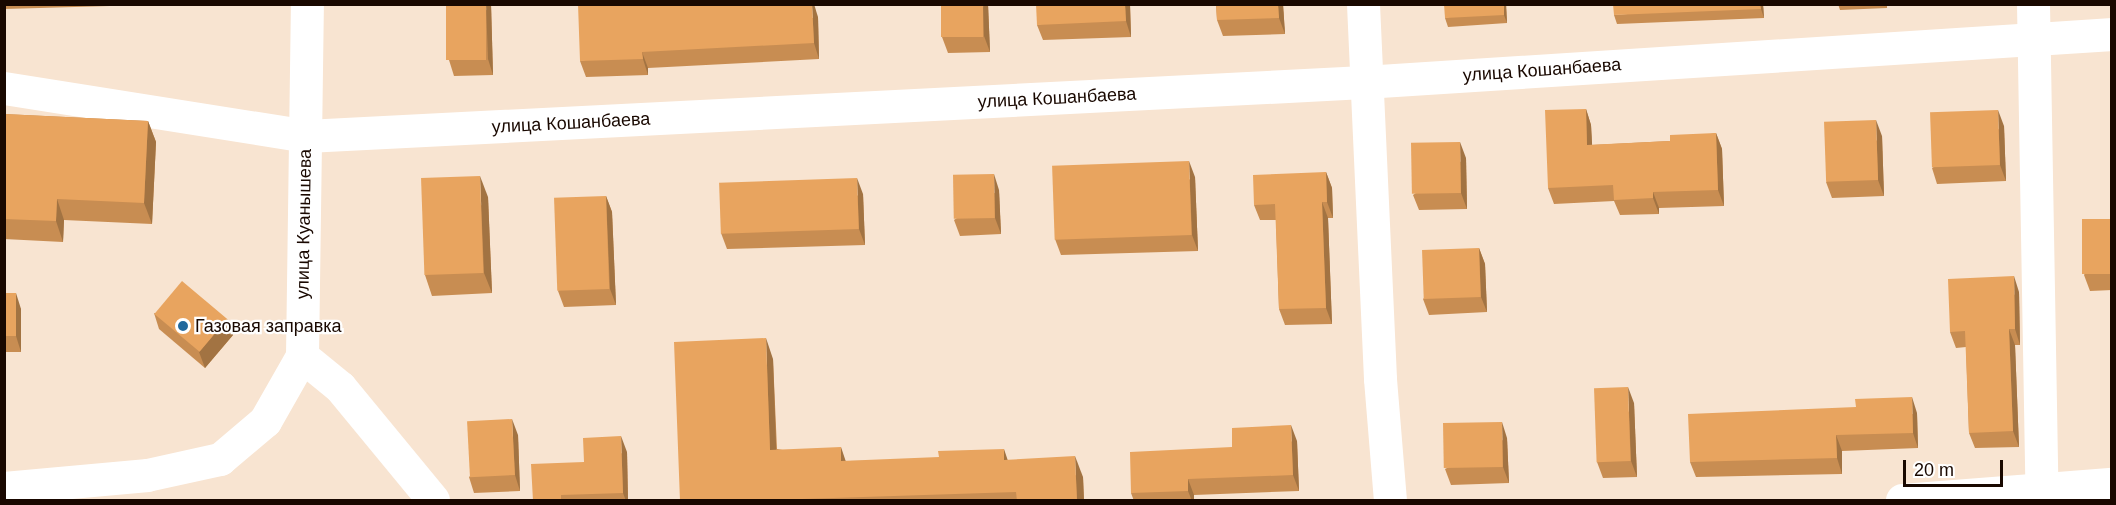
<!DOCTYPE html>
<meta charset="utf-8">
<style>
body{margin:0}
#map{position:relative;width:2116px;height:505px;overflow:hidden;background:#f8e4d1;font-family:Helvetica,sans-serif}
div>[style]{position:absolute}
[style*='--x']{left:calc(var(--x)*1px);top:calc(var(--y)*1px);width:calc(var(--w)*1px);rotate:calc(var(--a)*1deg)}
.minor>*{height:33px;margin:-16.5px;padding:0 16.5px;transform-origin:16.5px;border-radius:16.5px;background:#fff}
.wall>*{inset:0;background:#c88d52}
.shaded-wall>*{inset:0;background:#a27342}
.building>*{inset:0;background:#e8a45f;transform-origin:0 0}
.dots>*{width:16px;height:16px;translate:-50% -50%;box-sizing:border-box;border:3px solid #fff;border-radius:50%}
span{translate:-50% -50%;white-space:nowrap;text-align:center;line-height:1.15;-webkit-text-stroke:4.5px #fff;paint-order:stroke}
.street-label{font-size:18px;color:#190800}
.poi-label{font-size:18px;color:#190800}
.left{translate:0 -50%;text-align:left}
.frame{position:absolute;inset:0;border:6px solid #190800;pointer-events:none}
.scale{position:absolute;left:1903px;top:460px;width:100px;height:27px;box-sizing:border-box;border:3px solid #190800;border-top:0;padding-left:8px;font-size:18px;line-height:21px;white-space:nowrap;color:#190800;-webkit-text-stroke:4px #fff;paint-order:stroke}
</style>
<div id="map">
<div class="minor">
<i style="--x:1363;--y:4;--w:375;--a:87.4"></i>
<i style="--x:1380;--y:379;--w:121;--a:85.3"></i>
<i style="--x:2033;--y:4;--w:496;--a:89"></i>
<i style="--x:4;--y:88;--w:306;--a:9"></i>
<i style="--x:306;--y:136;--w:1059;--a:-2.92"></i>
<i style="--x:1364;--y:82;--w:750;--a:-3.67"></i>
<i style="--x:302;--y:356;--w:49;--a:39.2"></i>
<i style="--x:340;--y:387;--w:146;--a:50.5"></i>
<i style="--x:4;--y:488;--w:144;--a:-5.2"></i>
<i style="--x:147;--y:475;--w:75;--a:-12.4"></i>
<i style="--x:220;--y:459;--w:59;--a:-40.2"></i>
<i style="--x:265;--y:421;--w:75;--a:-60.4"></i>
<i style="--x:302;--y:356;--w:352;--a:-89.2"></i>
<i style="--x:1902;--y:500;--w:211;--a:-4.4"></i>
</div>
<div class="wall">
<i style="clip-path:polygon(4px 4px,145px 4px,145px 5px,4px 9px)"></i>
<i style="clip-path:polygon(491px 4px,493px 75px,454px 76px,449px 60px)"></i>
<i style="clip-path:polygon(988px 4px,990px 52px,948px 53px,942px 37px)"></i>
<i style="clip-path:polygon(1130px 4px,1131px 37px,1043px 40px,1037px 25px)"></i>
<i style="clip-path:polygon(1216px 4px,1283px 4px,1285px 34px,1223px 36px,1217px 20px)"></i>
<i style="clip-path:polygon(1506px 4px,1507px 23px,1448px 27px,1445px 18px)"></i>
<i style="clip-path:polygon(1763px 4px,1764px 18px,1617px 24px,1614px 15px)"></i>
<i style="clip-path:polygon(1838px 4px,1887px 4px,1887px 8px,1840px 10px)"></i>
<i style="clip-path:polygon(818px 17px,819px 59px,648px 68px,648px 75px,586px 77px,580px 61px)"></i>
<i style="clip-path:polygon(1586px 109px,1591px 125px,1592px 145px,1670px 141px,1716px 133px,1722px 149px,1724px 206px,1659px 208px,1659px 214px,1620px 215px,1614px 201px,1554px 204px,1548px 188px)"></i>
<i style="clip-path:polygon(4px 114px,148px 121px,156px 142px,152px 224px,64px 220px,63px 242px,4px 239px)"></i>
<i style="clip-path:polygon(2004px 126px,2006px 181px,1937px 184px,1932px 168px)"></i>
<i style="clip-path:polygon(1882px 136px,1884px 196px,1832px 198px,1826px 182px)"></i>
<i style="clip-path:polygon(1466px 158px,1467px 209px,1419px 210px,1413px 195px)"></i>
<i style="clip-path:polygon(1326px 172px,1332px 188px,1333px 218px,1328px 218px,1332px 324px,1285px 325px,1279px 309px,1276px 220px,1260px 220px,1254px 205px)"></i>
<i style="clip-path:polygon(1195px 177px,1198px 251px,1061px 255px,1055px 239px)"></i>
<i style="clip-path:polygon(999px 190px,1001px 234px,960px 236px,954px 220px)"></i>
<i style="clip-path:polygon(863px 194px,865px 245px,727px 249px,721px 233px)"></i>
<i style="clip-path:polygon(606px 196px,612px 212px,616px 305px,564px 307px,558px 291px)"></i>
<i style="clip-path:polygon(488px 197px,492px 293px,432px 296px,425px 275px)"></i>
<i style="clip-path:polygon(2112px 219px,2112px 290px,2090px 291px,2084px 275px)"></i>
<i style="clip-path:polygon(1479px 248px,1485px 264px,1487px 312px,1429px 315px,1423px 299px)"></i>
<i style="clip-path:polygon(2019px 292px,2020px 345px,2015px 345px,2019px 447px,1975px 448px,1969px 433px,1966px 347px,1956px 348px,1950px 332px)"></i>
<i style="clip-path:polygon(4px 293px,21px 309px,21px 352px,4px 352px)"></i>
<i style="clip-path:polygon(154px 313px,233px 335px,205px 368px,159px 329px)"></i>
<i style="clip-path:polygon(773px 359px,777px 449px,846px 461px,1008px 460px,1083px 477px,1084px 501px,680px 501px)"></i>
<i style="clip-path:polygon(1634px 403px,1637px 477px,1603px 478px,1597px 462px)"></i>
<i style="clip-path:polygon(1917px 413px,1918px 448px,1842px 451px,1842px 474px,1696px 477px,1690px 462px)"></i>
<i style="clip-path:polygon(518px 435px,520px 491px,474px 493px,469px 477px)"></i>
<i style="clip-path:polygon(1507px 438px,1509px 483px,1451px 485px,1445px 469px)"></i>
<i style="clip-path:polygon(1297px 441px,1299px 491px,1194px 495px,1194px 501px,1134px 501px,1131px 493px,1232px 447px)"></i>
<i style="clip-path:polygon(627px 452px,628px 501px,533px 501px,584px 462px)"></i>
</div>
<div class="shaded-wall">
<i style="clip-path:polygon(486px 4px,491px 4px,493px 75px,488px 59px)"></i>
<i style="clip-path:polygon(812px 4px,814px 4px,818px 17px,819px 59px,814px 43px)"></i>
<i style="clip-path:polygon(983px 4px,988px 4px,990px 52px,984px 36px)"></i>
<i style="clip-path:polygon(1125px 4px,1130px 4px,1131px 37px,1126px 21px)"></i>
<i style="clip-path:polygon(1278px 4px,1283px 4px,1285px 34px,1279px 18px)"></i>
<i style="clip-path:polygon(1504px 4px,1506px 4px,1507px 23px,1504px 15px)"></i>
<i style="clip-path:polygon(1760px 4px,1763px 4px,1764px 18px,1761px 9px)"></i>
<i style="clip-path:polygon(642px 52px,648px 68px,648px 75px,643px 59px)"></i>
<i style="clip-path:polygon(1586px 109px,1591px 125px,1593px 161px,1587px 145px)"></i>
<i style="clip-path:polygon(1998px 110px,2004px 126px,2006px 181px,2000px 165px)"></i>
<i style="clip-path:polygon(1876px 120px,1882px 136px,1884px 196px,1878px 180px)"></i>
<i style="clip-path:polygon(148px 121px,156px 142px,152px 224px,144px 203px)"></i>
<i style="clip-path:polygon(1716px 133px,1722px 149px,1724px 206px,1718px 190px)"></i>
<i style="clip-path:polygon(1460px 142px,1466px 158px,1467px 209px,1461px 193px)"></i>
<i style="clip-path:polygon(1189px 161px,1195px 177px,1198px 251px,1192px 235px)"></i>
<i style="clip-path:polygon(1326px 172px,1332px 188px,1333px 218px,1327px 202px)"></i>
<i style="clip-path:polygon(994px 174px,999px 190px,1001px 234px,995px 218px)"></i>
<i style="clip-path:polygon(480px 176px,488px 197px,492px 293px,484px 273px)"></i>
<i style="clip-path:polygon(857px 178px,863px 194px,865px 245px,859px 229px)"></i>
<i style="clip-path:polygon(1653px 192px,1659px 208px,1659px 214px,1653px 198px)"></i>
<i style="clip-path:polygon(606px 196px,612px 212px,616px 305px,610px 289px)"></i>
<i style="clip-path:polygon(57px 199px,64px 220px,63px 242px,56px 221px)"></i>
<i style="clip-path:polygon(1322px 202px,1328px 218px,1332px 324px,1326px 308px)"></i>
<i style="clip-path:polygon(1479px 248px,1485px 264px,1487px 312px,1481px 297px)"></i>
<i style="clip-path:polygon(2014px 276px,2019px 292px,2020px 345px,2015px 329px)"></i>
<i style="clip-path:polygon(16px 293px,21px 309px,21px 352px,16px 336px)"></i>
<i style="clip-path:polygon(227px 319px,233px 335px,205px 368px,199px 352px)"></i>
<i style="clip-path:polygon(2009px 329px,2015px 345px,2019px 447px,2013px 431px)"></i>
<i style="clip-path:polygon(766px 338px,773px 359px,777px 471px,770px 450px)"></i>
<i style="clip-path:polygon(1628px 387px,1634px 403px,1637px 477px,1631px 461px)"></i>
<i style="clip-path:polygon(1912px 397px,1917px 413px,1918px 448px,1913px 433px)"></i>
<i style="clip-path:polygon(512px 419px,518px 435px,520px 491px,515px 475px)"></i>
<i style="clip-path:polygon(1502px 422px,1507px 438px,1509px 483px,1503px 467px)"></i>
<i style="clip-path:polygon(1291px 425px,1297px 441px,1299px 491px,1293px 475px)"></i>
<i style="clip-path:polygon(1836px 435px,1842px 451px,1842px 474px,1837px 458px)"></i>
<i style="clip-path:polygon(621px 436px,627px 452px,628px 501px,626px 501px,623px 493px)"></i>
<i style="clip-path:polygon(841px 447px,848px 468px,841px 461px)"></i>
<i style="clip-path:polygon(1004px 449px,1011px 470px,1004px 460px)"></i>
<i style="clip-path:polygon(1075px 456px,1083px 477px,1084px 501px,1077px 501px)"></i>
<i style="clip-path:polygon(1188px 479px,1194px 495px,1194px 501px,1192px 501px,1188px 491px)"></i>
</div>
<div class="building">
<i style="left:446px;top:4px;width:40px;height:56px"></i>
<i style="clip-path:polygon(578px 4px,812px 4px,814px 43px,642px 52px,643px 59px,580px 61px)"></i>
<i style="left:941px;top:4px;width:42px;height:33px"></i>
<i style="clip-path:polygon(1036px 4px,1125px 4px,1126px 21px,1037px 25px)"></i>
<i style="clip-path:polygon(1216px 4px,1278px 4px,1279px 18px,1217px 20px)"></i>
<i style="clip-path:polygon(1444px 4px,1504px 4px,1504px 15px,1445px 18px)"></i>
<i style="clip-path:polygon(1613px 4px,1760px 4px,1761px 9px,1614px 15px)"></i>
<i style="clip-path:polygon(1586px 109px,1587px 145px,1670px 141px,1670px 135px,1716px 133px,1718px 190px,1653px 192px,1653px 198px,1614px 200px,1613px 185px,1548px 188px,1545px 110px)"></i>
<i style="left:1998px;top:110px;width:55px;height:68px;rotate:88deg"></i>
<i style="clip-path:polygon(4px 114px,148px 121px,144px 203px,57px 199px,56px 221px,4px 219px)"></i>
<i style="left:1876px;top:120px;width:60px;height:52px;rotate:88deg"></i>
<i style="left:1460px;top:142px;width:51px;height:49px;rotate:89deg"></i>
<i style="left:1189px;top:161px;width:74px;height:137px;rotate:88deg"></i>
<i style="clip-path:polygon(1326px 172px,1327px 202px,1322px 202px,1326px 308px,1279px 309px,1275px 204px,1254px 205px,1253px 175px)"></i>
<i style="left:994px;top:174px;width:44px;height:41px;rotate:89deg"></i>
<i style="left:480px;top:176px;width:97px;height:59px;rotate:88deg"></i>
<i style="left:857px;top:178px;width:51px;height:138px;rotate:88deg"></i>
<i style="left:606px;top:196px;width:93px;height:52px;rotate:88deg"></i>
<i style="left:2112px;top:219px;width:55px;height:30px;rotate:90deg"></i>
<i style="left:1479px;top:248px;width:49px;height:57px;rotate:88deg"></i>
<i style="clip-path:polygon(2014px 276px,2015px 329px,2009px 329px,2013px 431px,1969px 433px,1965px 331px,1950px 332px,1948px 279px)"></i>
<i style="left:182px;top:281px;width:59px;height:43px;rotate:40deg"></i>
<i style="left:4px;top:293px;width:12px;height:43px"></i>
<i style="clip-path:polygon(766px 338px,770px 450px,841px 447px,841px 461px,939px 457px,938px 451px,1004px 449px,1004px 460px,1075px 456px,1077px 501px,1017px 501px,1016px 492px,772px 500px,772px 501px,680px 501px,674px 342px)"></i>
<i style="left:1628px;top:387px;width:74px;height:34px;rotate:88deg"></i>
<i style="clip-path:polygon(1912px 397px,1913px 433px,1836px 435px,1837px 458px,1690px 462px,1688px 414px,1856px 407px,1855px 399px)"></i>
<i style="left:512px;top:419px;width:56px;height:45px;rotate:87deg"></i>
<i style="left:1502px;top:422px;width:45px;height:59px;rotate:89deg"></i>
<i style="clip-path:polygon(1291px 425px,1293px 475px,1188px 479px,1188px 491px,1131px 493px,1130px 452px,1232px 447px,1232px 428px)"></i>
<i style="clip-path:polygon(621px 436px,623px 493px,561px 495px,561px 501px,533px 501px,531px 464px,584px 462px,583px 438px)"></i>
</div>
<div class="dots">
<i style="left:183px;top:326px;background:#21699d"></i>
</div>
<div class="street-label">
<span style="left:1542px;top:70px;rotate:-4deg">улица Кошанбаева</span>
<span style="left:1057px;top:98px;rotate:-3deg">улица Кошанбаева</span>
<span style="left:571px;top:123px;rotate:-3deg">улица Кошанбаева</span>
<span style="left:304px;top:224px;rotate:-89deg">улица Куанышева</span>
</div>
<div class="poi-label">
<span class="left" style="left:195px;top:326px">Газовая заправка</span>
</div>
<div class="frame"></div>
<div class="scale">20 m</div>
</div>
